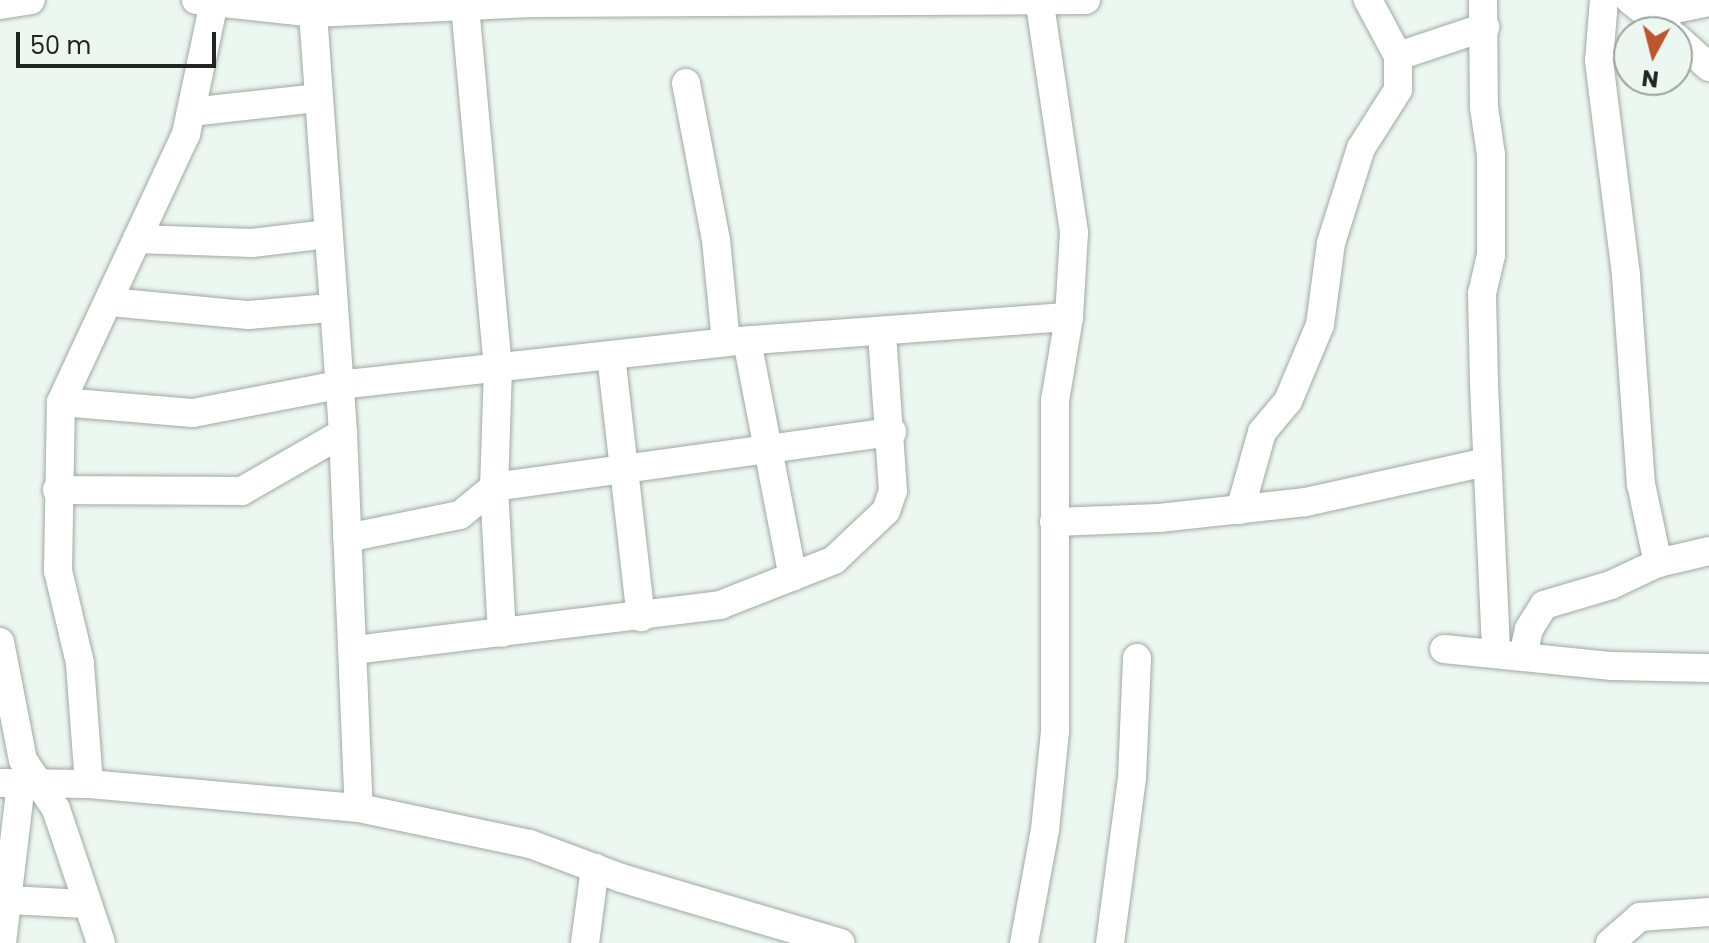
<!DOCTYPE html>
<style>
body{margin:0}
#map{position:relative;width:1709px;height:943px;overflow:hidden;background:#ecf7f2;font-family:Poppins,sans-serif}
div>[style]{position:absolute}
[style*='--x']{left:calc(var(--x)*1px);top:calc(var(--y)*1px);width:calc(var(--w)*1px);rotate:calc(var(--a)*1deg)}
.roads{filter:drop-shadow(0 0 2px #9fa9a5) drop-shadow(0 0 2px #9fa9a5)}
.minor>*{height:28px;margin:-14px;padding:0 14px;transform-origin:14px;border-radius:14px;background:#fff}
span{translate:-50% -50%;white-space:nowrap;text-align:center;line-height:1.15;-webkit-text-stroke:8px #ecf7f2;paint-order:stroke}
.north{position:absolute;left:1613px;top:16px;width:80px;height:80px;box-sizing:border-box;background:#ecf7f2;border:2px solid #9aa39f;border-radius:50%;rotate:187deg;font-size:22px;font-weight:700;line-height:32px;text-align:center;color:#202423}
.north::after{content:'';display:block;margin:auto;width:28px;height:36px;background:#bd562d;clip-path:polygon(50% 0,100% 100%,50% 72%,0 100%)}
.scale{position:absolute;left:16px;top:32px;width:200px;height:36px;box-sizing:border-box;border:4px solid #202423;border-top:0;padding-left:10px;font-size:24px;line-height:28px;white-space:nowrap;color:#202423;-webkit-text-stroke:6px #ecf7f2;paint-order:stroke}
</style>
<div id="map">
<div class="roads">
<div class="minor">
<i style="--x:196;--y:0;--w:118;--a:6.3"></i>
<i style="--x:313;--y:13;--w:219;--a:-2.6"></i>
<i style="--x:532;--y:3;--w:554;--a:-0.31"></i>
<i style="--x:1483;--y:0;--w:107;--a:89.5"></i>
<i style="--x:1484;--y:107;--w:49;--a:81.7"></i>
<i style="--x:1491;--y:155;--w:100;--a:90"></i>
<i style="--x:1491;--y:255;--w:40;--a:103"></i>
<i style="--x:1482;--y:294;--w:91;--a:88.7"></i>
<i style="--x:1484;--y:385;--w:267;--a:87.4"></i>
<i style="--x:1604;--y:0;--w:61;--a:94.7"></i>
<i style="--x:1599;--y:61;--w:217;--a:82.8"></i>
<i style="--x:1626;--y:276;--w:209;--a:85.9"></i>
<i style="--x:1641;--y:484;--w:81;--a:77.9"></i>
<i style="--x:1630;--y:0;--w:51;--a:38.7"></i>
<i style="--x:0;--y:5;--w:31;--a:-9"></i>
<i style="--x:465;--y:6;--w:364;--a:84.8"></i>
<i style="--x:498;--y:368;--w:119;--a:91.9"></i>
<i style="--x:494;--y:487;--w:146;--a:86.9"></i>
<i style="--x:313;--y:13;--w:421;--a:85.9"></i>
<i style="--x:343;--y:433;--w:375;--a:87.6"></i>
<i style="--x:1650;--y:14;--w:60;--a:-11.5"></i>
<i style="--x:1677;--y:38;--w:43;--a:42.2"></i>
<i style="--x:1398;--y:56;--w:92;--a:-18.4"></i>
<i style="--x:686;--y:83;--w:160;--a:79.2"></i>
<i style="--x:716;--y:240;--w:102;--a:84.4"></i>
<i style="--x:191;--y:112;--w:128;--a:-6.3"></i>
<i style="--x:137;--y:239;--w:115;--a:2"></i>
<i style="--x:252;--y:243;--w:76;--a:-6.8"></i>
<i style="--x:110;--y:302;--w:139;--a:5.4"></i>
<i style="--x:248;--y:315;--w:82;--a:-4.9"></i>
<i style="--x:747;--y:341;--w:240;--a:79"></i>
<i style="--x:611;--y:355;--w:264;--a:83.5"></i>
<i style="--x:61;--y:402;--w:132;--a:4.8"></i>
<i style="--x:193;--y:413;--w:149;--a:-10.9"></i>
<i style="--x:339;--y:385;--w:389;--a:-6.3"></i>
<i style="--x:726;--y:342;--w:344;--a:-4.2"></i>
<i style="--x:57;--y:490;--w:185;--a:0.3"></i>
<i style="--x:242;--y:491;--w:116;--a:-29.9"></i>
<i style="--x:1240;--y:510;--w:81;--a:-74.2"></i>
<i style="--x:1262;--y:432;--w:40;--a:-50"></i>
<i style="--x:1288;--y:401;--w:82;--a:-67.2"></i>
<i style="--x:1320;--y:325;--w:83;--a:-82.4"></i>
<i style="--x:1331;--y:243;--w:100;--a:-72.5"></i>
<i style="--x:1361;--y:148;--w:69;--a:-57.5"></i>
<i style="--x:1398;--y:90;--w:34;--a:-90"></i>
<i style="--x:1398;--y:56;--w:64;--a:-118.2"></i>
<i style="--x:1054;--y:522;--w:105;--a:-2.2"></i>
<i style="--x:1159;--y:518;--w:148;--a:-6.2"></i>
<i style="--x:1306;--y:502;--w:184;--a:-12.5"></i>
<i style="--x:347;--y:538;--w:115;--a:-11.5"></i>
<i style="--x:460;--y:515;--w:44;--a:-39.5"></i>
<i style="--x:494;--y:487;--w:402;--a:-7.9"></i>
<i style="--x:0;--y:642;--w:120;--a:79"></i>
<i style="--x:23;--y:760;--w:59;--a:56"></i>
<i style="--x:56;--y:809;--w:141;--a:71.4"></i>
<i style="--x:1444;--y:649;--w:169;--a:5.8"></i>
<i style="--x:1612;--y:666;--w:97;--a:1.2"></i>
<i style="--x:355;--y:650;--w:368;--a:-7"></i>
<i style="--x:720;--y:605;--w:123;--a:-21.5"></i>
<i style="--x:834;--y:560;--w:71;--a:-43.3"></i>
<i style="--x:886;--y:511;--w:21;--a:-71"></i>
<i style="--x:893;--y:491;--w:158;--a:-94"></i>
<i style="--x:1523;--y:655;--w:27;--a:-77"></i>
<i style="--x:1529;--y:629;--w:28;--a:-58"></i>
<i style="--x:1544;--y:605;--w:70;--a:-16.6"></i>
<i style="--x:1611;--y:585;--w:52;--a:-25.1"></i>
<i style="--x:1658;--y:563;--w:52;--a:-13.2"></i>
<i style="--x:0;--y:783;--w:89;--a:0.6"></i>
<i style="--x:89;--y:784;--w:271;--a:5.1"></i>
<i style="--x:359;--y:808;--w:175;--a:11.9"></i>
<i style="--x:530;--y:844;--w:97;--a:20.5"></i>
<i style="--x:621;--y:878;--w:229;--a:16.5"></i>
<i style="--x:89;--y:784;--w:121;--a:-94.3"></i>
<i style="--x:80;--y:663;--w:95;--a:-103.4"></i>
<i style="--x:58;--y:571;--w:169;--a:-89"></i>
<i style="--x:61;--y:402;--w:296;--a:-65"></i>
<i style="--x:186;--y:134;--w:135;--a:-78"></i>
<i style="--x:9;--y:900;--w:76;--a:3"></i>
<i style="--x:2;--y:943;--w:161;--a:-83.2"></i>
<i style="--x:585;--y:943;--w:76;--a:-82.4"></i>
<i style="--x:1024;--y:943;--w:115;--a:-79.5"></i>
<i style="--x:1045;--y:830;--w:100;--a:-84.2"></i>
<i style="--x:1055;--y:731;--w:330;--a:-90"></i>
<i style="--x:1055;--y:401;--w:85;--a:-80.5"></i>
<i style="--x:1069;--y:317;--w:85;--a:-86.6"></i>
<i style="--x:1074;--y:232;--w:231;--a:-98.5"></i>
<i style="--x:1110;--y:943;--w:166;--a:-82.4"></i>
<i style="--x:1132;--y:778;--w:120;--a:-87.6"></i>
<i style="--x:1610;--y:943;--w:40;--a:-41"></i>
<i style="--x:1640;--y:917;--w:69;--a:-4.1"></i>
</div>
</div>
<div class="north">N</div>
<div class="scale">50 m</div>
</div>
